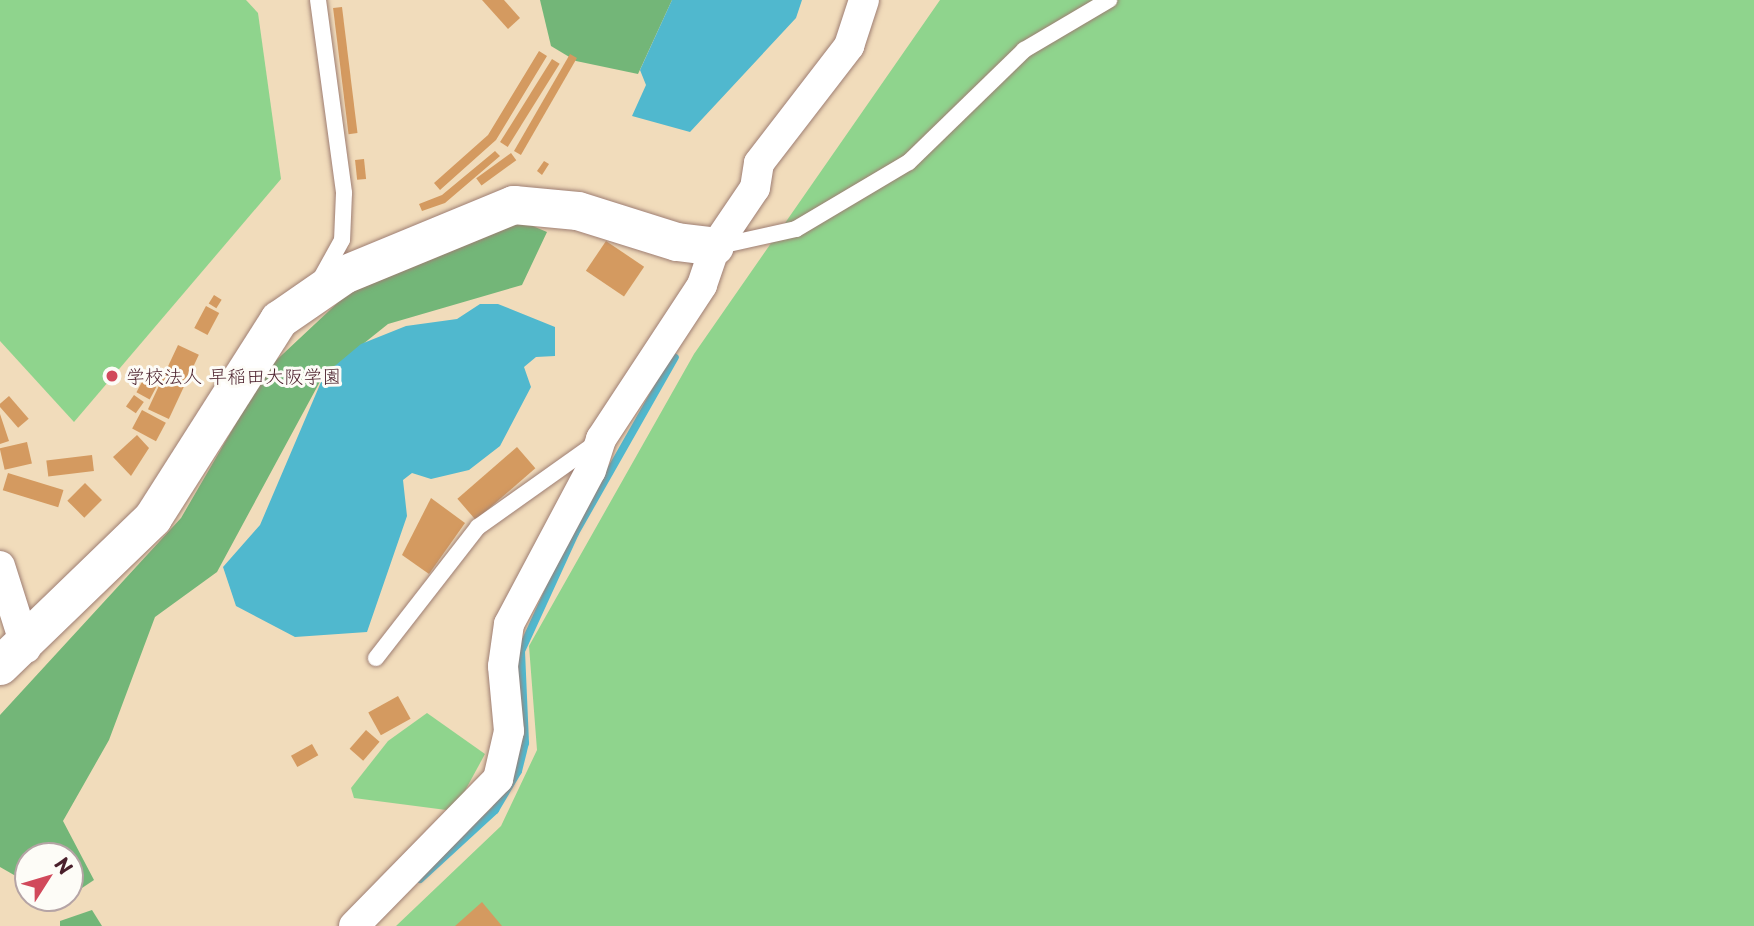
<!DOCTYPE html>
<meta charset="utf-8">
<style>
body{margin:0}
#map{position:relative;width:1754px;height:926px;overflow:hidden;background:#f1dcbb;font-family:"Playpen Sans","Klee One",sans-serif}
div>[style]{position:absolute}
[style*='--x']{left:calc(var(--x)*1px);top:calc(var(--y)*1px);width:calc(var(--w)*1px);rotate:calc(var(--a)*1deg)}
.green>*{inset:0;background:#8fd48d}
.forest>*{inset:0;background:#73b678}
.water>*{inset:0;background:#50b8ce}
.stream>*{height:8px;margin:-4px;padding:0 4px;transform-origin:4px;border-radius:4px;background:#50b8ce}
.building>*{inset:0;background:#d49a60;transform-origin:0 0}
.roads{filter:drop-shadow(0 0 2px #9e7e73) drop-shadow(0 0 2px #9e7e73)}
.lane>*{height:16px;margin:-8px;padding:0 8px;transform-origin:8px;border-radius:8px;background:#fff}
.street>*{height:30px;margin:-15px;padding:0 15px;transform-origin:15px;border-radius:15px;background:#fff}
.secondary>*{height:38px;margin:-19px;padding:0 19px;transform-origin:19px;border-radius:19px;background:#fff}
.dots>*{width:19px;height:19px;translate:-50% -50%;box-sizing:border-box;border:4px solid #fdfcf7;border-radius:50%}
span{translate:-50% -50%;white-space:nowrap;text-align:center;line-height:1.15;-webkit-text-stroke:6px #fdfcf7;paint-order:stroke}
.poi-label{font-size:19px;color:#4a1f2b}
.left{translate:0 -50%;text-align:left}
.north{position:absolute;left:14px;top:842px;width:70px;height:70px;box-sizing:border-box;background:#fdfcf7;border:2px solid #b5a4a5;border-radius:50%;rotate:53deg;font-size:19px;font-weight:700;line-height:28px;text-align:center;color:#4a1f2b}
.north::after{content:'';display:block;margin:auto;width:24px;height:32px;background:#d1495b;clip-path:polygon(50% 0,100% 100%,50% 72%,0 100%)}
</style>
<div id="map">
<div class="green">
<i style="clip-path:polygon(0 0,246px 0,258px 13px,281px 179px,74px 422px,0 341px)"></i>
<i style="clip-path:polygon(940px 0,1754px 0,1754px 926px,396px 926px,501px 826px,537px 750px,529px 646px,694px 354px)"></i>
<i style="clip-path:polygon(427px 713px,485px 754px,454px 811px,354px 798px,351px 788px,388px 741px)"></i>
</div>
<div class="forest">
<i style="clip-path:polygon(540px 0,672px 0,638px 74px,576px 61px,551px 46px)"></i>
<i style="clip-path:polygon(521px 221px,547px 232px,522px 285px,388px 324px,323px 376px,217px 572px,155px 617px,109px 740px,63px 821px,94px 880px,70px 896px,70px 856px,28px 856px,28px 883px,0 867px,0 715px,181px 518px,268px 368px,347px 294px)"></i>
<i style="clip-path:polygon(92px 910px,102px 926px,60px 926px,60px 921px)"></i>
</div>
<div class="water">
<i style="clip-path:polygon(672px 0,802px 0,796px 18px,690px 132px,632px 116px,646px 85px,640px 70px)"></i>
<i style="clip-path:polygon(480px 304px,498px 304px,555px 327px,555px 356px,536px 357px,524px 367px,531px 387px,500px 446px,469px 470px,431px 479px,412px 473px,403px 480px,407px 516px,367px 632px,295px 637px,236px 606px,223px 567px,260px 525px,324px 375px,361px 344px,406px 326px,457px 319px)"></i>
</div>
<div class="stream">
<i style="--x:420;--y:879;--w:102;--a:-42.6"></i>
<i style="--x:495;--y:810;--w:45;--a:-59.5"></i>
<i style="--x:518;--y:771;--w:29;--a:-76"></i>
<i style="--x:525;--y:743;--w:92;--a:-92.5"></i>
<i style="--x:521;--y:651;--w:130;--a:-65.4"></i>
<i style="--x:575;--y:533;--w:202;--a:-60.4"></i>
</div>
<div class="building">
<i style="clip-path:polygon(482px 0,504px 0,520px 18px,508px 29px)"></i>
<i style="left:342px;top:7px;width:127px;height:9px;rotate:83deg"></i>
<i style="clip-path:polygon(539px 51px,547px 56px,496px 140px,440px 190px,434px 183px,488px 135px)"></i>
<i style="left:570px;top:54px;width:8px;height:112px;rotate:30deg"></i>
<i style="left:552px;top:59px;width:9px;height:98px;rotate:32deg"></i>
<i style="clip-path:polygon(495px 151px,500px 156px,445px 203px,422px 211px,419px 204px,442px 195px)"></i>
<i style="left:511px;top:153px;width:9px;height:43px;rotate:54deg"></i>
<i style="left:364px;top:159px;width:20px;height:9px;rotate:84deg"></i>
<i style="clip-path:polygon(544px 161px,549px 164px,542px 175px,537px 171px)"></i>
<i style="left:606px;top:241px;width:46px;height:36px;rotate:34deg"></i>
<i style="left:214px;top:295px;width:9px;height:10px;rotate:32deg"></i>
<i style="left:206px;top:306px;width:15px;height:25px;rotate:28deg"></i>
<i style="left:178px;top:345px;width:23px;height:71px;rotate:25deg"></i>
<i style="left:143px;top:380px;width:15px;height:14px;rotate:28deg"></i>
<i style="left:134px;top:395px;width:12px;height:14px;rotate:35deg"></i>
<i style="left:9px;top:396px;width:30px;height:14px;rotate:49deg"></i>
<i style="left:142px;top:410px;width:27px;height:21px;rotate:28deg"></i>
<i style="clip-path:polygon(0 414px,9px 441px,0 444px)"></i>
<i style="clip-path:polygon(137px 435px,149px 448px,131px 476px,113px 457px)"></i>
<i style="left:27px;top:442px;width:22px;height:28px;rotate:77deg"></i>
<i style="left:517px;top:447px;width:28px;height:79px;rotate:49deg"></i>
<i style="left:92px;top:455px;width:16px;height:46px;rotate:83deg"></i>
<i style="left:8px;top:473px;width:58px;height:18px;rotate:17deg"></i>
<i style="left:85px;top:483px;width:24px;height:25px;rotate:45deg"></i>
<i style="clip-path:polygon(431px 498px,465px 523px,429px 574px,402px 555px)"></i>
<i style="left:398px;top:696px;width:26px;height:34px;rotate:61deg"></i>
<i style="left:366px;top:730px;width:18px;height:25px;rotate:41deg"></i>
<i style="left:312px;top:744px;width:13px;height:24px;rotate:61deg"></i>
<i style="clip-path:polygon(482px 902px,502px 926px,455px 926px)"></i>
</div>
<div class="roads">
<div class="lane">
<i style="--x:318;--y:0;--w:195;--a:82.3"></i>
<i style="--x:344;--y:193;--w:47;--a:92.4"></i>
<i style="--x:342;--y:240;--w:43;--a:118.9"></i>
<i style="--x:715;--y:247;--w:83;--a:-12.5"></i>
<i style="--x:796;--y:229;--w:131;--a:-30.7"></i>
<i style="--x:909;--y:162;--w:161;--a:-44.2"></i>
<i style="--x:1024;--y:50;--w:99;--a:-30.5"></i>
<i style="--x:376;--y:658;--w:166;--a:-52.1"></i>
<i style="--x:478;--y:527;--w:148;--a:-35.4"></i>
</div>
<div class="street">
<i style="--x:0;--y:566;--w:86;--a:72.4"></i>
<i style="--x:354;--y:926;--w:206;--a:-45.6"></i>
<i style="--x:498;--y:779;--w:49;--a:-77.1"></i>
<i style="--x:509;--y:731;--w:65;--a:-95.3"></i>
<i style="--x:503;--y:666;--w:42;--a:-81.9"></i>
<i style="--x:509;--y:624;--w:174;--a:-62"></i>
<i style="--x:591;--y:470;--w:33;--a:-72"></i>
<i style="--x:601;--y:439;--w:184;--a:-56.7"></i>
<i style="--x:702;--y:285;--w:40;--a:-71.1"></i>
<i style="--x:715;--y:247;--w:71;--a:-55.9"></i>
<i style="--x:755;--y:188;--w:25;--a:-81"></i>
<i style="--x:759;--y:163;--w:148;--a:-52.4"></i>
<i style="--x:849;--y:46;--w:48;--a:-71.9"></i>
</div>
<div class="secondary">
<i style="--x:0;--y:666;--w:213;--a:-44"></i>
<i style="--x:153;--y:518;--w:235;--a:-57.5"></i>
<i style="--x:279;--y:320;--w:79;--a:-34.7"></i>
<i style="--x:344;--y:275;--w:184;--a:-22.4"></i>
<i style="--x:514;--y:205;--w:64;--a:5.4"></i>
<i style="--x:578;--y:211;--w:104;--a:17.4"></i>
<i style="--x:677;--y:242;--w:38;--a:7"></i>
</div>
</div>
<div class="dots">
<i style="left:112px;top:376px;background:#d1495b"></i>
</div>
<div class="poi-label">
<span class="left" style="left:126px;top:376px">学校法人 早稲田大阪学園</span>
</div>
<div class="north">N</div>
</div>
